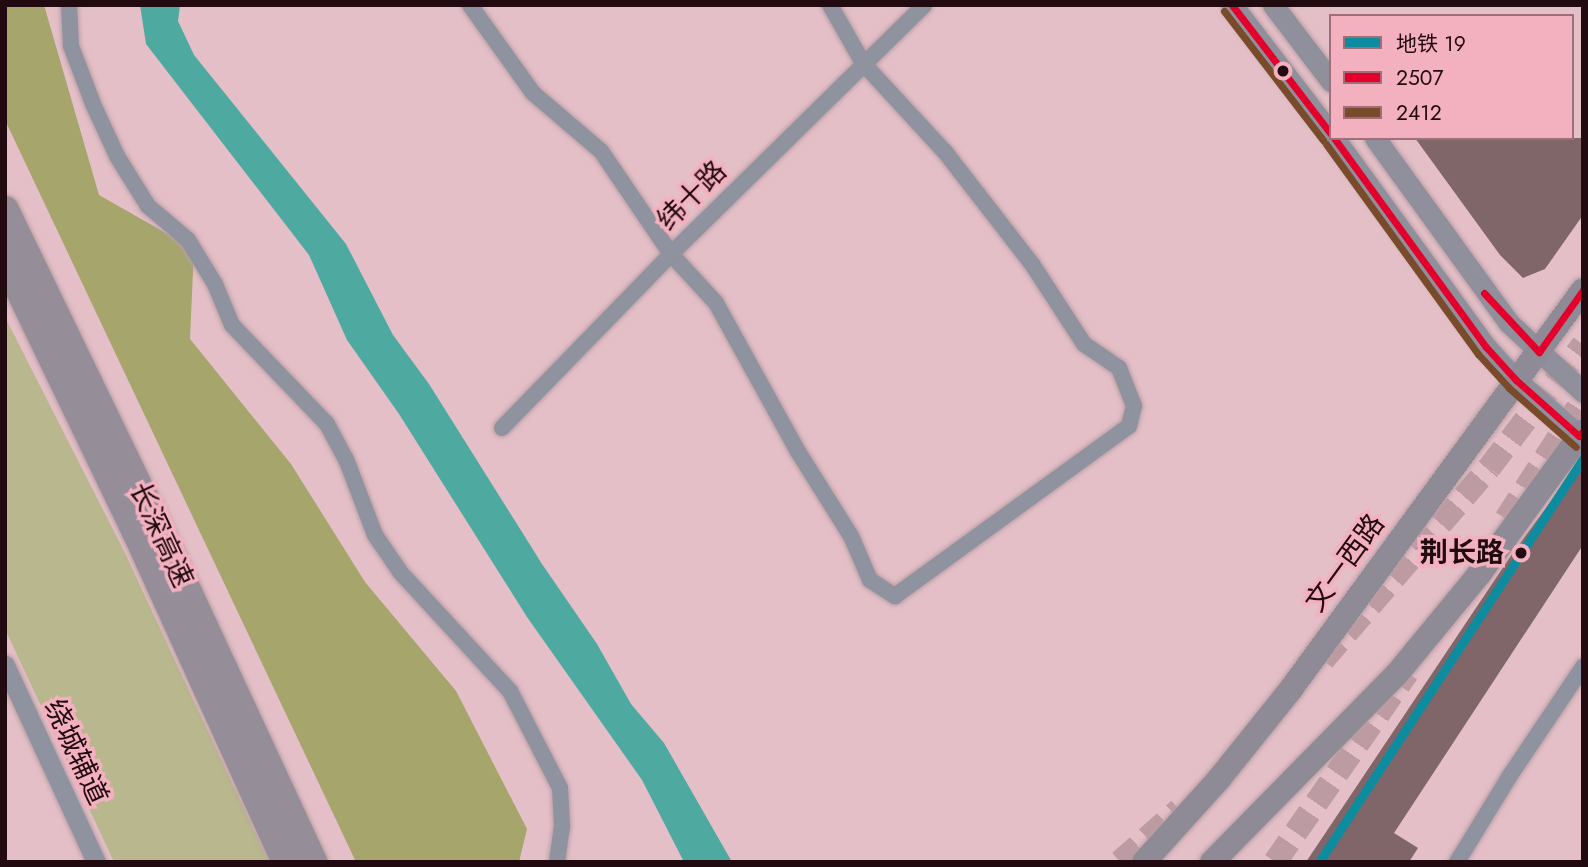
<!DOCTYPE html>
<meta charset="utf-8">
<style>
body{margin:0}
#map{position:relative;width:1588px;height:867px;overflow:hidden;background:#e4bfc7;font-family:Jost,"Noto Sans SC",sans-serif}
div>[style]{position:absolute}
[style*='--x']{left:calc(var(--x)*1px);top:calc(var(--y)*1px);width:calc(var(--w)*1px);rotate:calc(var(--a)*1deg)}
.green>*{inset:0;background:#b9b78d}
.forest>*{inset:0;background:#a5a56c}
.water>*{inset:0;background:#4ea9a1}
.building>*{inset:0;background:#806569}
.trunk-tunnel>*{height:24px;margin-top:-12px;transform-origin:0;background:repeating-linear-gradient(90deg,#bd9ba2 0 24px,transparent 0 36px)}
.roads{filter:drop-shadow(0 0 2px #ba9ea4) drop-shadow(0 0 2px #ba9ea4)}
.minor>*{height:16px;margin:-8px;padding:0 8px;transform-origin:8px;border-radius:8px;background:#8f929f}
.tertiary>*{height:19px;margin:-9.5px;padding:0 9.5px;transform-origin:9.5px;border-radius:9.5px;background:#8f929f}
.secondary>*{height:21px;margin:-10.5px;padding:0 10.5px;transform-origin:10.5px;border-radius:10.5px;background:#908f9c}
.primary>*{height:24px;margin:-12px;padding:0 12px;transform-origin:12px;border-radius:12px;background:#8f8b96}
.motorway>*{height:28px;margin:-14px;padding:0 14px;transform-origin:14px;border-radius:14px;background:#958d98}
.bus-1>*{height:7px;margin:-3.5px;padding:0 3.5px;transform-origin:3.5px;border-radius:3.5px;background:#e4002b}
.bus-2>*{height:7px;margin:-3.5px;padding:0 3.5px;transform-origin:3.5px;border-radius:3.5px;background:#7a4b2a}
.metro-1>*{height:9px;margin:-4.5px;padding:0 4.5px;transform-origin:4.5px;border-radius:4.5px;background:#0d8ca0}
.dots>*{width:19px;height:19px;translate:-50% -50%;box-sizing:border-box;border:4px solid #f3b0bf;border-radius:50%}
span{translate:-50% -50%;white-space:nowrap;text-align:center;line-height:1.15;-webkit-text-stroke:7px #f3b0bf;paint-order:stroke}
.street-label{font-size:28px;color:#210a10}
.stop-label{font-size:28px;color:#210a10;font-weight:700}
.right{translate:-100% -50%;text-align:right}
.frame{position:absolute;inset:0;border:7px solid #210a10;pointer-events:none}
.legend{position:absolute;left:1329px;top:14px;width:245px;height:126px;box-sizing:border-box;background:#f3b0bf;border:2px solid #9f6e79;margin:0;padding:9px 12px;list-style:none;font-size:21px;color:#210a10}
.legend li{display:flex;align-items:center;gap:14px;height:35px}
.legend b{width:35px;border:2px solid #9f6e79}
</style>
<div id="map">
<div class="green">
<i style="clip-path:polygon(5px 317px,124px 551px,269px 862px,114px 862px,5px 629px)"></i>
</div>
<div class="forest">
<i style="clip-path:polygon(5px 5px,44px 5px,99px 195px,194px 249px,190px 339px,291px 464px,365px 582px,456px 691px,527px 829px,519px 862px,356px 862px,5px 120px)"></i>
</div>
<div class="water">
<i style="clip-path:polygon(140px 5px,180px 5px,178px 21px,194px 55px,346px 244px,393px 335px,429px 384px,542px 564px,597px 644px,631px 704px,664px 743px,732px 862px,684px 862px,642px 780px,527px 617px,399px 414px,347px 340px,309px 255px,146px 44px)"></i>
</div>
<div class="building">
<i style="clip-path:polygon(1415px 138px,1583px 138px,1583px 215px,1545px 269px,1523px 278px,1500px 255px)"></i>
<i style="clip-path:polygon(1583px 457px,1583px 545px,1394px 833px,1418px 848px,1409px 862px,1306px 862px,1510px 557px)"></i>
</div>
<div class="trunk-tunnel">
<i style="--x:1506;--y:519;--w:142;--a:-57.1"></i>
<i style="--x:1323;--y:660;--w:254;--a:-49.2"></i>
<i style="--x:1489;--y:468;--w:155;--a:-52.6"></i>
<i style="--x:1120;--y:862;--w:79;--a:-41.4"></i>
<i style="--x:1275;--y:862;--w:231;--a:-55.1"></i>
</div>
<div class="roads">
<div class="minor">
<i style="--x:69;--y:5;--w:41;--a:87.2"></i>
<i style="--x:71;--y:46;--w:62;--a:69.2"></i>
<i style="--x:93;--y:104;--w:57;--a:65.2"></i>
<i style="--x:117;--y:156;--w:59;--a:58.2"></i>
<i style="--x:148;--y:206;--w:52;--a:40.4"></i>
<i style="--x:188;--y:240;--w:52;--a:58.5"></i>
<i style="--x:215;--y:284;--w:44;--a:67.5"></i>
<i style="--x:232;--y:325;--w:137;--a:46.2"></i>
<i style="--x:327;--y:424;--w:40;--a:62"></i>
<i style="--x:346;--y:459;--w:81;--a:69.1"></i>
<i style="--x:375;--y:535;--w:46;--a:55.6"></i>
<i style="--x:401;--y:573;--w:161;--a:47.3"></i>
<i style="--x:510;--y:691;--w:109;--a:62.7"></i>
<i style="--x:560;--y:788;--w:38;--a:87"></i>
<i style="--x:562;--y:826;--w:36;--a:98"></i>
<i style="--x:470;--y:5;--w:108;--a:54.4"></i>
<i style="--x:533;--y:93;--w:89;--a:40.5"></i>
<i style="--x:601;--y:151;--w:125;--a:55.8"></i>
<i style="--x:671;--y:254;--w:67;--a:47.4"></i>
<i style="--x:716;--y:303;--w:168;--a:61.1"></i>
<i style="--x:797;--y:450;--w:102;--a:57.9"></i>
<i style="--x:851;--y:536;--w:48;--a:66.6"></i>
<i style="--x:870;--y:580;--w:30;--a:33"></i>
<i style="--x:895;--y:596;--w:289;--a:-36"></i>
<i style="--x:1129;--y:426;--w:21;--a:-76"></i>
<i style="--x:1134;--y:406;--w:41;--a:-111.5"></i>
<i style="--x:1119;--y:368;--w:42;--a:-145.6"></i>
<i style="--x:1084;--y:344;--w:95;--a:-123"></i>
<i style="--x:1032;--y:264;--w:142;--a:-127.8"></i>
<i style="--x:945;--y:152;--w:121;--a:-132.7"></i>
<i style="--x:863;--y:63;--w:67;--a:-119.6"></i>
<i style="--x:502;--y:428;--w:243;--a:-45.8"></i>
<i style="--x:671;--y:254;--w:355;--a:-44.5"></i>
<i style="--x:1457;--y:862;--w:100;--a:-58.5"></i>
<i style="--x:1509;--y:777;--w:133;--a:-56.1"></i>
</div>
<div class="tertiary">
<i style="--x:5;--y:665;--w:217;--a:65.2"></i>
</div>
<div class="secondary">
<i style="--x:1232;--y:5;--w:163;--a:52.5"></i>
<i style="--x:1273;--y:5;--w:96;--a:52.7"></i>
<i style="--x:1334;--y:138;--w:258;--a:54"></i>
<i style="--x:1486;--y:347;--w:45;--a:47.7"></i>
<i style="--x:1516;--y:380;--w:89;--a:41.4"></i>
<i style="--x:1375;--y:138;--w:227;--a:54.1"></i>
<i style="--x:1508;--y:322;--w:103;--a:43"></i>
</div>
<div class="primary">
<i style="--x:1144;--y:862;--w:112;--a:-47.9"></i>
<i style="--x:1219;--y:779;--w:115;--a:-51.3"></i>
<i style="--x:1291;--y:689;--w:494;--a:-53.8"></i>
<i style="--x:1212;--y:862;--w:262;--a:-45.5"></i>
<i style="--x:1396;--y:675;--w:132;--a:-50.5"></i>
<i style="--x:1480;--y:573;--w:175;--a:-54"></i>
</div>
<div class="motorway">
<i style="--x:5;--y:210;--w:348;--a:64.2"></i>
<i style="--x:156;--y:523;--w:374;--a:65.1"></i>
<i style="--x:5;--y:260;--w:304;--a:64.3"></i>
<i style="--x:137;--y:534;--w:360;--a:65.6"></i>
</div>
</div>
<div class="bus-1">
<i style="--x:1232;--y:5;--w:163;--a:52.5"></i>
<i style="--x:1334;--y:138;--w:258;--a:54"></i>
<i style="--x:1486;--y:347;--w:45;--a:47.7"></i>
<i style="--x:1516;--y:380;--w:84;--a:41.6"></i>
<i style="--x:1579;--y:436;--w:6;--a:-51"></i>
<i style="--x:1484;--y:293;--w:81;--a:47"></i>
<i style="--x:1539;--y:352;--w:76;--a:-54.6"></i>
</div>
<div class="bus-2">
<i style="--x:1224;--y:11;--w:163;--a:52.5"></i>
<i style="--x:1326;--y:144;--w:259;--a:54.1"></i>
<i style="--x:1478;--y:354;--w:46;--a:47.6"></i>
<i style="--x:1509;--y:388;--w:89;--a:41.4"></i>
</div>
<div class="metro-1">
<i style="--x:1319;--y:862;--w:483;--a:-56.8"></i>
</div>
<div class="dots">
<i style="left:1283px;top:71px;background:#210a10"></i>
<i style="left:1521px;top:553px;background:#210a10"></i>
</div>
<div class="street-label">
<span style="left:692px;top:196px;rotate:-45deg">纬十路</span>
<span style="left:161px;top:535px;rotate:65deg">长深高速</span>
<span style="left:1345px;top:563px;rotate:-54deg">文一西路</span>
<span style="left:76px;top:752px;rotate:65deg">绕城辅道</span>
</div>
<div class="stop-label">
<span class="right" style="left:1504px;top:553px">荆长路</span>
</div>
<div class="frame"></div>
<ul class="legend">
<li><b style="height:9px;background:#0d8ca0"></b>地铁 19</li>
<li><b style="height:9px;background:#e4002b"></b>2507</li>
<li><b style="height:9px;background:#7a4b2a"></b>2412</li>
</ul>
</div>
